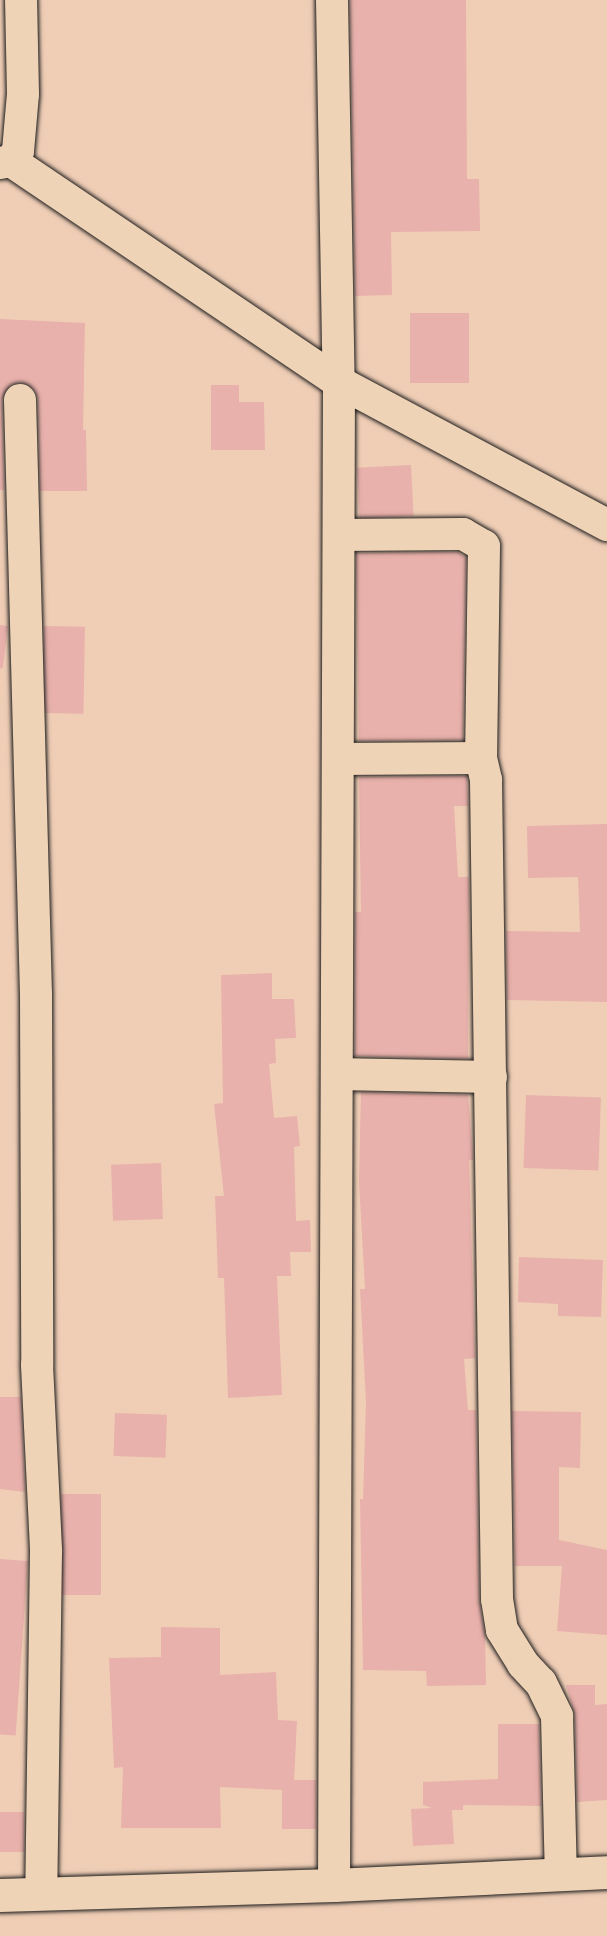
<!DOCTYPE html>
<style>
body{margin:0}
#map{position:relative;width:607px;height:1936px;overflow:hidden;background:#f0ceb6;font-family:"Gochi Hand",sans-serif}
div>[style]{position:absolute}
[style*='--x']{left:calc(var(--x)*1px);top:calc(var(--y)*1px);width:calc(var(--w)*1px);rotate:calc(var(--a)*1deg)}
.building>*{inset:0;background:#e9b1ab;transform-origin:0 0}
.roads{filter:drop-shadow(0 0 2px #1c1c1c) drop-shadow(0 0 2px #1c1c1c)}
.minor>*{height:32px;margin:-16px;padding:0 16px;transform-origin:16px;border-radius:16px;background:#efd3b6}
.secondary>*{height:33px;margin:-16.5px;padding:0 16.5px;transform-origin:16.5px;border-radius:16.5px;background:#efd3b6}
span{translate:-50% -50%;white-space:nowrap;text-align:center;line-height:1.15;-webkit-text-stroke:5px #efd3b6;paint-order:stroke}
</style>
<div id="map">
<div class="building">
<i style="clip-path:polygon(350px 0,466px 0,467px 179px,479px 179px,480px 231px,391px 232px,392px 295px,355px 296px)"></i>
<i style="left:410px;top:313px;width:59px;height:70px"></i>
<i style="clip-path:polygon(0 319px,85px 323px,83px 430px,86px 430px,87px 491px,40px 491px,38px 399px,35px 390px,20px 382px,10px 385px,2px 400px,4px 490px,0 490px)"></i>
<i style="clip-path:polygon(211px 385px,239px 385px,239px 402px,264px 402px,265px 450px,211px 450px)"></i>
<i style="left:411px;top:465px;width:51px;height:54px;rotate:87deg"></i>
<i style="clip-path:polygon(458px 552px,466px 558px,463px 740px,359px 741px,356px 553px)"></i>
<i style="left:0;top:625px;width:8px;height:43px;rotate:7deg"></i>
<i style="left:44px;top:626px;width:41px;height:87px;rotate:1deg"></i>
<i style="clip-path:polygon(467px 776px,468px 806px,454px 806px,458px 877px,469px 877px,468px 1059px,355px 1056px,355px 912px,361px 912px,359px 777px)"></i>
<i style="clip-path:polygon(607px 824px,607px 1002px,507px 1000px,506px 931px,580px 932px,578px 877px,528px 878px,527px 826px)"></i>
<i style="clip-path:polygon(272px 973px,272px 999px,294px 999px,296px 1038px,275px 1039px,276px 1063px,269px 1064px,274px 1118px,297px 1116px,300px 1146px,294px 1147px,296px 1221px,310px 1220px,311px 1252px,290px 1252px,291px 1276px,277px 1276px,282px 1395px,228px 1398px,224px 1278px,218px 1278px,215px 1196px,224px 1196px,214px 1104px,223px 1103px,221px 975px)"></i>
<i style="clip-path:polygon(361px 1092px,468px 1095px,473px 1155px,473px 1160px,469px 1160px,475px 1358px,464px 1359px,468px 1410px,476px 1410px,479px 1599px,485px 1635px,486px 1685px,427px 1686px,426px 1671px,363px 1670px,360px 1499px,363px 1499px,366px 1402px,360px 1289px,365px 1289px,359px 1181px)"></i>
<i style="left:526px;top:1095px;width:75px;height:73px;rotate:2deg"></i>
<i style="left:161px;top:1163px;width:56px;height:50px;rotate:88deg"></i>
<i style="clip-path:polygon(519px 1257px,603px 1260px,601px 1317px,558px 1316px,558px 1304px,518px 1302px)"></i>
<i style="clip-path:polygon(0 1397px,21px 1397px,25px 1492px,0 1489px)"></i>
<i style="clip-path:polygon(512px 1411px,581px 1412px,580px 1468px,559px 1467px,559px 1540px,607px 1550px,607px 1635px,557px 1631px,562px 1566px,515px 1566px)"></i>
<i style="left:115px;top:1413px;width:52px;height:43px;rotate:2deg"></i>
<i style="left:61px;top:1494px;width:40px;height:101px"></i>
<i style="left:0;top:1559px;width:28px;height:175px;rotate:4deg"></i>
<i style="clip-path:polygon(161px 1627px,220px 1628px,220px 1675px,276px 1672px,278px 1720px,297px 1721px,294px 1780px,316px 1780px,316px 1829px,282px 1829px,282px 1790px,220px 1787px,221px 1828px,121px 1828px,123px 1767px,114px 1768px,109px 1658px,161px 1657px)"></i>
<i style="clip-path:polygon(566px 1685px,595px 1685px,595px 1705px,607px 1704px,607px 1800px,577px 1802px,575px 1716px)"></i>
<i style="clip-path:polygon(498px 1724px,539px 1724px,541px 1806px,463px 1805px,463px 1810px,452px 1810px,454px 1844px,413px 1846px,411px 1809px,432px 1808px,423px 1805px,423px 1782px,498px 1779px)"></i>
<i style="left:24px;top:1812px;width:40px;height:24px;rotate:90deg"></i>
</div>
<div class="roads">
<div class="minor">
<i style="--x:332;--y:0;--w:382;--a:89"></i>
<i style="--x:339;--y:382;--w:1503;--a:90.19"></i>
<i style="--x:11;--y:161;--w:396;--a:34"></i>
<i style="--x:339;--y:382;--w:304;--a:28.1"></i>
<i style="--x:0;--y:163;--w:11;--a:-10"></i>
<i style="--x:11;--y:161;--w:12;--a:-55"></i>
<i style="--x:18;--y:151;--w:57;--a:-85"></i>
<i style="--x:23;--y:94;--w:94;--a:-91.2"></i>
<i style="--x:20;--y:400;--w:594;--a:88.46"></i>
<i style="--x:36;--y:994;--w:371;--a:89.8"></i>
<i style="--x:37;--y:1365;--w:187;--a:87.2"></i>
<i style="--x:46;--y:1552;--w:340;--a:90.8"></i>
<i style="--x:339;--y:535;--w:124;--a:-0.5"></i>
<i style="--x:463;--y:534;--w:24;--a:30"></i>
<i style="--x:484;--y:546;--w:212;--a:90.8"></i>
<i style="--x:338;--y:759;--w:143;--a:-0.4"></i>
<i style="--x:481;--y:758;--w:23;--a:77"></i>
<i style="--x:486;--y:780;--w:819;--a:89.23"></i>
<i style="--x:497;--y:1599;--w:31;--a:81"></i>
<i style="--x:502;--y:1630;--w:40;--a:58"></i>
<i style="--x:523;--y:1664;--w:26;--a:47"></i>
<i style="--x:541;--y:1683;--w:37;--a:64"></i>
<i style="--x:557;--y:1716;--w:159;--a:88.6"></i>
<i style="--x:338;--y:1074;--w:153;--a:1.1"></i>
</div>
<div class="secondary">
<i style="--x:0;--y:1895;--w:334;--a:-1.7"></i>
<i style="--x:334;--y:1885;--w:273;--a:-2.7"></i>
</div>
</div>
</div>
